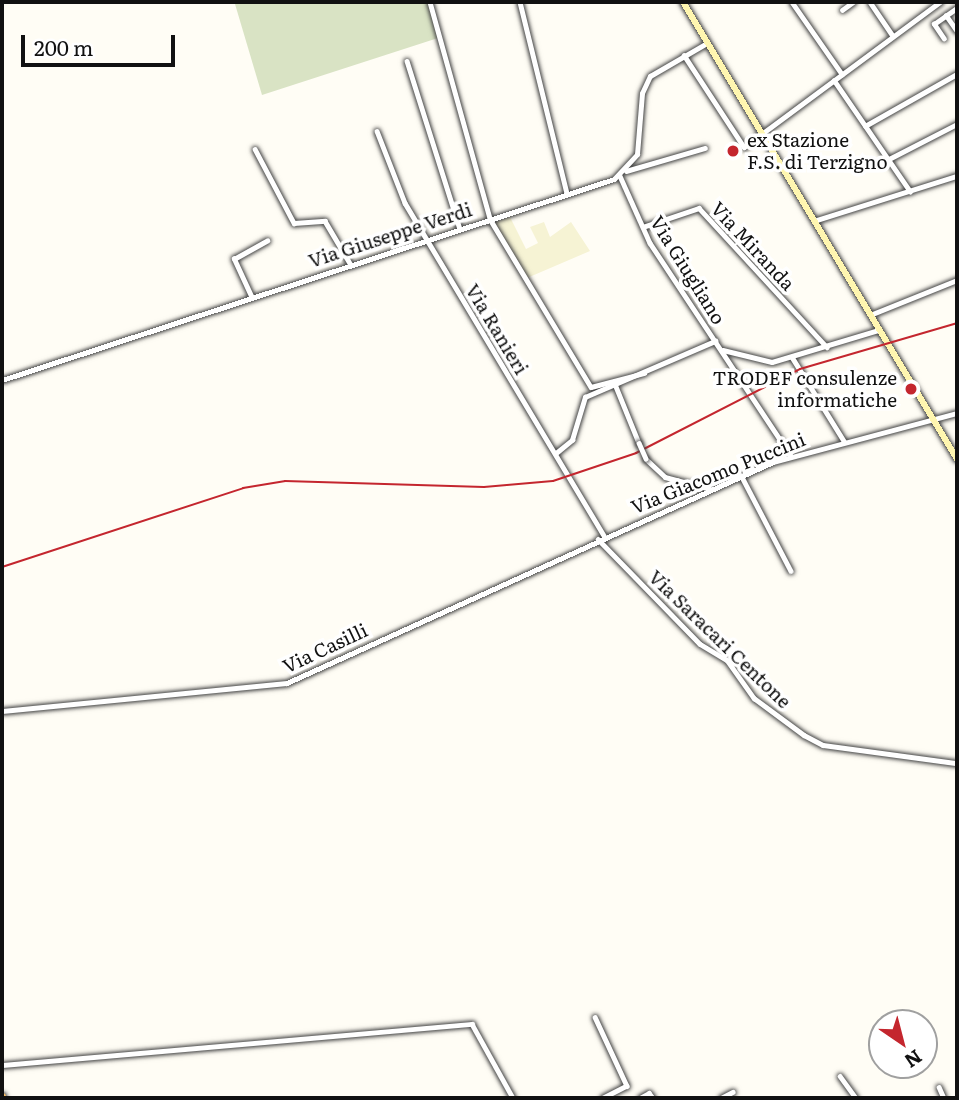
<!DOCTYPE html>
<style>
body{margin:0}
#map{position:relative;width:959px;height:1100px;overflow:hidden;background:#fffdf5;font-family:Literata,serif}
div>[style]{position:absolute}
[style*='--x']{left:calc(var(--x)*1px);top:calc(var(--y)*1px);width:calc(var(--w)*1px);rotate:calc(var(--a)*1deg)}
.farmland>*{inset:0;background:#f6f3d4}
.cemetery>*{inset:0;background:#d9e3c4}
.roads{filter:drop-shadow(0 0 2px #444) drop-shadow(0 0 2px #444)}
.minor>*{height:4.5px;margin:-2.25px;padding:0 2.25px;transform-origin:2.25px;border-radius:2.25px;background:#fff}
.tertiary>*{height:5px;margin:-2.5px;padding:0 2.5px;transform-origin:2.5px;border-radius:2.5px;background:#fff}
.secondary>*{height:6px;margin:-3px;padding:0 3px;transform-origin:3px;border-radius:3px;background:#fff6b0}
.trunk>*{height:7px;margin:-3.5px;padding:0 3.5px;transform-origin:3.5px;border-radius:3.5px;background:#f7bc64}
.rail>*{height:2px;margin:-1px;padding:0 1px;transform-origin:1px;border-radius:1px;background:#c4262e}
.bridges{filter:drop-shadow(0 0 2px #444) drop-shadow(0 0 2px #444)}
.minor-bridge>*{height:4.5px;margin:-2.25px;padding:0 2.25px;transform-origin:2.25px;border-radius:2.25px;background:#fff}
.dots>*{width:19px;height:19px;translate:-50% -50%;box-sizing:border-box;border:4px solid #fff;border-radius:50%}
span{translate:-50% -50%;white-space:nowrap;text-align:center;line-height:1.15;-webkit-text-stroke:7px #fff;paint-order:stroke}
.poi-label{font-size:19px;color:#111}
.left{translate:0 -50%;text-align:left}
.right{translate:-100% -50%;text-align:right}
.street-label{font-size:19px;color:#111}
.frame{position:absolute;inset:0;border:4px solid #111;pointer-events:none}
.north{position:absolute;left:868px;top:1009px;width:70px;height:70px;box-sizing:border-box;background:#fff;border:2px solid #a0a0a0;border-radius:50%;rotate:145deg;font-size:19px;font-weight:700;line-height:28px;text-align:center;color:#111}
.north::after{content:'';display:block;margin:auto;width:24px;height:32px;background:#c4262e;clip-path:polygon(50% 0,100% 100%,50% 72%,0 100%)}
.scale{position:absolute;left:21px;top:35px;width:154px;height:32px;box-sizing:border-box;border:4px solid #111;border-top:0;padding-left:9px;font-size:21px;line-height:24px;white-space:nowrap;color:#111;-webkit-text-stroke:5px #fff;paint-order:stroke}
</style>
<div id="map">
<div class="farmland">
<i style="clip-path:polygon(510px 217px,526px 249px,538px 243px,530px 227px,544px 222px,550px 237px,571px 222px,590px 251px,527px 278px,494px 223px)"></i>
</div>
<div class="cemetery">
<i style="clip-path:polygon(248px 2px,429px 2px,438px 38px,262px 95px,235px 4px)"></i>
</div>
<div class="roads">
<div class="minor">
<i style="--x:430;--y:2;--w:225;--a:74.5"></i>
<i style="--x:490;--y:219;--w:196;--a:59"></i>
<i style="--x:591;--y:387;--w:55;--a:-14.8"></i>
<i style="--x:520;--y:2;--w:198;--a:76.2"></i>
<i style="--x:792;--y:2;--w:88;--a:55.2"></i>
<i style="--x:870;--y:2;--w:41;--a:55.9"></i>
<i style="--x:842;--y:10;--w:14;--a:-36"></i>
<i style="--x:946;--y:15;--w:19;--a:55"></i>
<i style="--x:944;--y:39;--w:18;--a:-124"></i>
<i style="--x:934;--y:24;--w:28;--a:-35"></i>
<i style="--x:684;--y:55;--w:110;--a:56.9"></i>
<i style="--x:744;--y:147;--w:244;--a:-36.5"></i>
<i style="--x:407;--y:61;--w:176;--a:72.5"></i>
<i style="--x:834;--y:80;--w:135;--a:55.6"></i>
<i style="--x:865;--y:126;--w:106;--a:-29.5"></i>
<i style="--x:377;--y:131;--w:77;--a:68.7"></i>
<i style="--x:405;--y:203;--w:388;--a:59.1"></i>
<i style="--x:255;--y:149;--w:84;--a:62.2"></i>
<i style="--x:294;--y:223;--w:31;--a:-4"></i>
<i style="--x:325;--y:221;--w:51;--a:59.4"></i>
<i style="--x:887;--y:160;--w:79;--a:-27.2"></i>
<i style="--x:626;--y:171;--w:82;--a:-16.2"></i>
<i style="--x:620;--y:176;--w:73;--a:65.9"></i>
<i style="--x:650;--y:243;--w:255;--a:56.5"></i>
<i style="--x:814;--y:221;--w:150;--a:-17.5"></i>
<i style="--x:643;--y:227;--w:59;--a:-18.7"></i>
<i style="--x:699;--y:208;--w:189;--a:47.4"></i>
<i style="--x:251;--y:296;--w:41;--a:-114.7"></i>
<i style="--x:234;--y:259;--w:38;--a:-29"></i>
<i style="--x:870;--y:315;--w:94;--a:-21.9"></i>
<i style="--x:723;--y:350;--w:50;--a:13.8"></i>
<i style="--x:772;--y:362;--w:112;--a:-16.7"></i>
<i style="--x:792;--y:357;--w:99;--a:58.2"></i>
<i style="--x:615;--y:384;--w:64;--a:67.9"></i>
<i style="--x:556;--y:453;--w:21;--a:-39"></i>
<i style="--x:572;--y:440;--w:45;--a:-73.2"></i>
<i style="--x:585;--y:397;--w:142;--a:-23.3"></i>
<i style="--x:646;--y:459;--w:26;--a:43"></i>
<i style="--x:665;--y:477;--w:47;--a:14.9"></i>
<i style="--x:741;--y:475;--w:108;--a:62.5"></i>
<i style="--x:598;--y:539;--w:146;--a:45.8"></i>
<i style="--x:700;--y:644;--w:31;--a:31"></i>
<i style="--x:727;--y:660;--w:47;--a:54.6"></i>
<i style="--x:754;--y:698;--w:62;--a:36.5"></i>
<i style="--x:804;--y:735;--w:21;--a:28"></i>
<i style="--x:823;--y:745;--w:135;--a:7.7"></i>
<i style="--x:2;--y:711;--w:286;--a:-5.6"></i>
<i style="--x:287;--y:683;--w:534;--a:-24.45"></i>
<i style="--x:773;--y:462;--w:190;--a:-14.9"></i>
<i style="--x:595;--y:1017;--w:76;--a:65.1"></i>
<i style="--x:627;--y:1086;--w:27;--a:153"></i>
<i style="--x:2;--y:1065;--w:472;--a:-5"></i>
<i style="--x:472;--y:1024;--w:85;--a:61"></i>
<i style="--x:840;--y:1076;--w:27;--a:54"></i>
<i style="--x:939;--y:1087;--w:12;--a:66"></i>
<i style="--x:640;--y:1098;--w:10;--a:-29"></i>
<i style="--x:649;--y:1093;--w:6;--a:51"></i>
<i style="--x:721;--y:1098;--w:13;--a:-27"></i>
</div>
<div class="tertiary">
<i style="--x:2;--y:380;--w:644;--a:-18.18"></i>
<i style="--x:614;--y:179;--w:34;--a:-47"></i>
<i style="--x:637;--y:154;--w:61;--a:-85.3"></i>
<i style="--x:642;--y:93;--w:19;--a:-65"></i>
<i style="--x:650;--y:76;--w:66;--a:-30.1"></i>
</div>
<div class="secondary">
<i style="--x:683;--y:2;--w:533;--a:59.05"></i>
</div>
<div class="trunk">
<i style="--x:2;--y:1096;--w:2;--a:90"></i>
</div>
</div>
<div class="rail">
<i style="--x:2;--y:567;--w:254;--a:-18.1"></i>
<i style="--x:243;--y:488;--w:43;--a:-9.5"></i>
<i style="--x:285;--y:481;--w:199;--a:1.7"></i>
<i style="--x:484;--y:487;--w:69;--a:-5"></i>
<i style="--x:553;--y:481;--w:88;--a:-18.6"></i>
<i style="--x:636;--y:453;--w:184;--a:-27.1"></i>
<i style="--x:800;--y:369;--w:164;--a:-16.3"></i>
</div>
<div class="bridges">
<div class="minor-bridge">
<i style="--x:639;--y:443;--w:17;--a:66"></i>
</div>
</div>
<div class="dots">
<i style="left:733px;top:151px;background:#c4262e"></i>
<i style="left:911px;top:389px;background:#c4262e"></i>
</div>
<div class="poi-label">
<span class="left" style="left:747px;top:151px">ex Stazione<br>F.S. di Terzigno</span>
<span class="right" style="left:897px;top:389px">TRODEF consulenze<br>informatiche</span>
</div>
<div class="street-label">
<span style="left:390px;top:235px;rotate:-18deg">Via Giuseppe Verdi</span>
<span style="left:753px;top:246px;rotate:47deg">Via Miranda</span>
<span style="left:688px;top:270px;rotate:58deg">Via Giugliano</span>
<span style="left:497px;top:329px;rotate:59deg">Via Ranieri</span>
<span style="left:718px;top:473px;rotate:-22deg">Via Giacomo Puccini</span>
<span style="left:720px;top:639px;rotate:44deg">Via Saracari Centone</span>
<span style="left:325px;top:648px;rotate:-25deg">Via Casilli</span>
</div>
<div class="frame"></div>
<div class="north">N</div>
<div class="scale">200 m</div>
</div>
